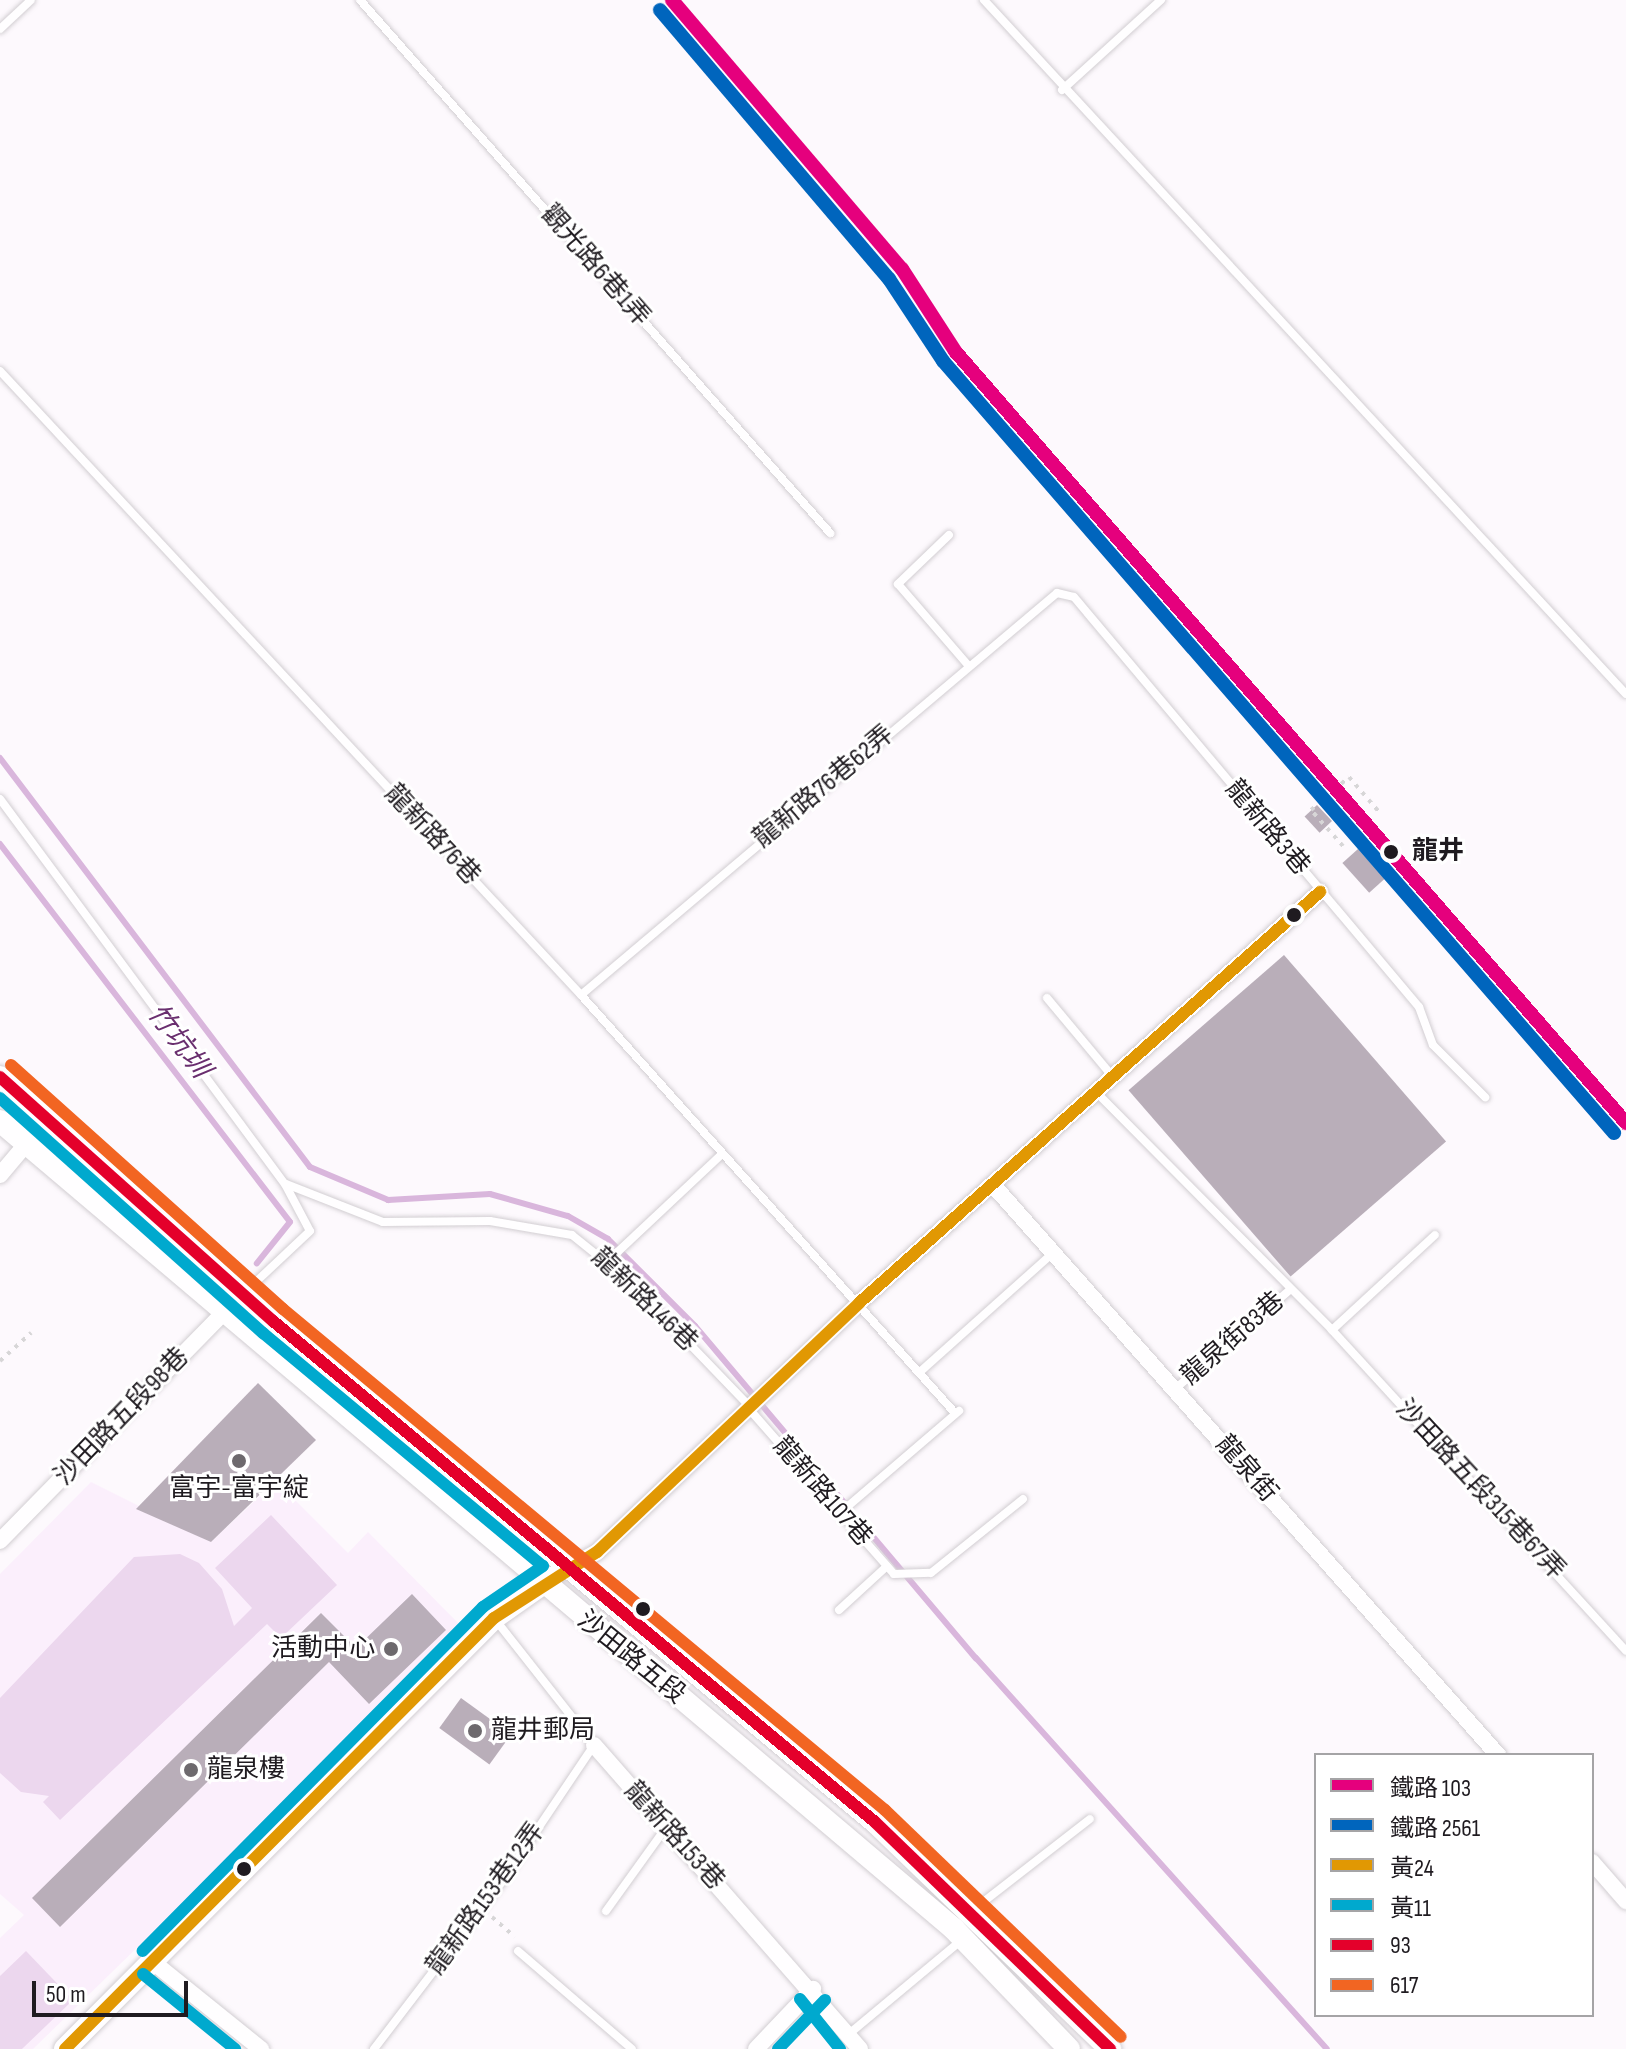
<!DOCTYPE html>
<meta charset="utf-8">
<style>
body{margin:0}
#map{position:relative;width:1626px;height:2049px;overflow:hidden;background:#fdf9fd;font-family:"Sofia Sans Condensed","Noto Sans TC",sans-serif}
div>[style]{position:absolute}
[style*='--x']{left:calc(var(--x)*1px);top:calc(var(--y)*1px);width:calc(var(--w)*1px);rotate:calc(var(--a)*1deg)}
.built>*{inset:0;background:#fbeffc}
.green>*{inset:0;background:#ecd7ee}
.stream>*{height:6px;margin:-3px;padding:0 3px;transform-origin:3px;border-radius:3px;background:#d9b6dc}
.building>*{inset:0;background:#b9aeb9;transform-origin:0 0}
.path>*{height:4px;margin-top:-2px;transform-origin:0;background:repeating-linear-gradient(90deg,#d7d6d7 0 4px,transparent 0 10px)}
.roads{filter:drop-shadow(0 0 2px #d2ced2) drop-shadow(0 0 2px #d2ced2)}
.lane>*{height:8px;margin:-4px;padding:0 4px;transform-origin:4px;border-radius:4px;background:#fffeff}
.street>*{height:16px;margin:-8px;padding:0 8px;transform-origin:8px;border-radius:8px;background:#fffeff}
.secondary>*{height:22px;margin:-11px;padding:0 11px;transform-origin:11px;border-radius:11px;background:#fffeff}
.bus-1>*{height:12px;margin:-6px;padding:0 6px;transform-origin:6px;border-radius:6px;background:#e19803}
.bus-2>*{height:12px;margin:-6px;padding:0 6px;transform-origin:6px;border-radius:6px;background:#00a9ce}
.bus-3>*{height:12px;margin:-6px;padding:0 6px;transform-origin:6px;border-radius:6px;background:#e4002b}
.bus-4>*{height:12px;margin:-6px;padding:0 6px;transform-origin:6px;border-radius:6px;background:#f26522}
.rail-1>*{height:14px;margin:-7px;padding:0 7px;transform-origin:7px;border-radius:7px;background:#e5007d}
.rail-2>*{height:14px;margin:-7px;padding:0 7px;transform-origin:7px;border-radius:7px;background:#0065bd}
.dots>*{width:22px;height:22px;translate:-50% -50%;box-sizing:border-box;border:4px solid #fff;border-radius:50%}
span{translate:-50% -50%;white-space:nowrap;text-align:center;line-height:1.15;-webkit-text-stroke:6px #fff;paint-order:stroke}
.street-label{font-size:26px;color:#1f1b20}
.stop-label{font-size:26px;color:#1f1b20;font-weight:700}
.left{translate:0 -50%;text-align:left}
.poi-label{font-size:26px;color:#1f1b20}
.right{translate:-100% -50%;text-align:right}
.water-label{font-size:28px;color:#6a2f6f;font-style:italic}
.legend{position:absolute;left:1314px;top:1753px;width:280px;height:264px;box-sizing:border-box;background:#fff;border:2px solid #a5a4a6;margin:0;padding:10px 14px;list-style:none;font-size:24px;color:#1f1b20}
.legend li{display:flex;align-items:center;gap:16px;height:40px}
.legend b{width:40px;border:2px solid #a5a4a6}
.scale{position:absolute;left:32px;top:1981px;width:156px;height:36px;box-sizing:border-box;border:4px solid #1f1b20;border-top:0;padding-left:10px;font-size:24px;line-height:28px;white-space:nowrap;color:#1f1b20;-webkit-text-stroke:6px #fff;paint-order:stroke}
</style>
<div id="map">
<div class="built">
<i style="clip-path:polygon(276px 1481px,348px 1553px,368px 1532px,464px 1629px,33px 2049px,0 2049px,0 1938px,24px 1915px,0 1894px,0 1574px,91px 1482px,211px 1542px)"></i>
</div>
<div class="green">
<i style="clip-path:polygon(271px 1515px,337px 1585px,281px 1638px,267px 1624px,60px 1820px,43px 1802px,49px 1796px,21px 1792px,0 1773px,0 1698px,134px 1557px,180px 1554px,199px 1563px,222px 1589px,234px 1626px,252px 1608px,215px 1568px)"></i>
<i style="clip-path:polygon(26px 1951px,73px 2000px,22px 2049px,0 2049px,0 1976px)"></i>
</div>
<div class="stream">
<i style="--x:0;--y:758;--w:513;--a:52.84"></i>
<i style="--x:310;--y:1167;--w:85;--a:22.9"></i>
<i style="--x:388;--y:1200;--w:102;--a:-3.4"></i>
<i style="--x:490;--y:1194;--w:81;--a:15.8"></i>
<i style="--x:568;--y:1216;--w:46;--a:29.9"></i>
<i style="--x:608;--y:1239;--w:123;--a:45"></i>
<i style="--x:695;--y:1326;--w:435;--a:49.8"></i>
<i style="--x:976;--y:1658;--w:525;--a:48.09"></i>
<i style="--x:0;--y:844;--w:476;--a:52.5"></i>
<i style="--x:290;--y:1222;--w:53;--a:128.8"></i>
</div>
<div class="building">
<i style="left:1317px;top:805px;width:22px;height:17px;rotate:47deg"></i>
<i style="left:1358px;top:849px;width:40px;height:21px;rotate:48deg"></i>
<i style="left:1284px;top:955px;width:247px;height:206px;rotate:49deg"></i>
<i style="clip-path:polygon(258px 1383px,316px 1440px,211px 1542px,136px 1509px)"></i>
<i style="clip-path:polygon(412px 1594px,446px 1630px,369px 1704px,329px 1662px,60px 1927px,32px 1898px,321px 1613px,356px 1648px)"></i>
<i style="left:461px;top:1698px;width:62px;height:37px;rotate:36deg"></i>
</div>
<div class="path">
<i style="--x:1343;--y:846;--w:48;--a:-131.6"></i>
<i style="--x:1311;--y:810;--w:50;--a:-41"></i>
<i style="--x:1349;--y:777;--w:48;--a:49.3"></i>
<i style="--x:0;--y:1361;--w:42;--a:-42.1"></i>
<i style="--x:492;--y:1917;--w:30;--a:41"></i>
</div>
<div class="roads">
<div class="lane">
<i style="--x:360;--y:0;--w:711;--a:48.59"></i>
<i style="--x:984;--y:0;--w:945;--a:47.23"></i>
<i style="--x:0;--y:29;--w:42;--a:-43.1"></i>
<i style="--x:1062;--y:90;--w:134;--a:-42.3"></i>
<i style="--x:0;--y:371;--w:853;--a:47.04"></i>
<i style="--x:581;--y:995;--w:561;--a:48.18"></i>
<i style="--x:949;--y:535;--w:71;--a:136.1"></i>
<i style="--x:898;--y:584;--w:107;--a:49.2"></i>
<i style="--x:0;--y:799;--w:479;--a:53.5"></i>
<i style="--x:285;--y:1184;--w:53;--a:62"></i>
<i style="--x:310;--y:1231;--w:91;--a:136.8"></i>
<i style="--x:581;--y:995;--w:623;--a:-40.18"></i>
<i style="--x:1057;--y:593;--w:17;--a:13"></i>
<i style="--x:1074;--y:597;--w:536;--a:49.92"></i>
<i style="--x:1419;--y:1007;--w:40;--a:69.8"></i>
<i style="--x:1433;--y:1045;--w:74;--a:45"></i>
<i style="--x:1047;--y:998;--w:103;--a:50.1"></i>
<i style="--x:1096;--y:1092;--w:335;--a:45.2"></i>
<i style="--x:1332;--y:1330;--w:435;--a:47.5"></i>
<i style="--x:286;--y:1184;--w:104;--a:21.4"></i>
<i style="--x:383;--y:1222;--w:107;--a:-0.5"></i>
<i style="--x:490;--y:1221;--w:83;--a:9.7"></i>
<i style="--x:572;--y:1235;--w:70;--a:38.7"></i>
<i style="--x:627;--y:1279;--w:179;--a:46.1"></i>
<i style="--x:608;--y:1261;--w:154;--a:-43.2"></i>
<i style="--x:1332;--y:1330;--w:140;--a:-42.7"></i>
<i style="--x:922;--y:1370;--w:177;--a:-41.8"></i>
<i style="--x:1175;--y:1389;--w:153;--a:-40.8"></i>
<i style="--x:750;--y:1410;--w:218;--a:48.7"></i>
<i style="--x:894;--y:1574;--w:37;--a:-2"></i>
<i style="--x:931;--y:1573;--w:118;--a:-38.8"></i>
<i style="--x:840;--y:1513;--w:157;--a:-40.6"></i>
<i style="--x:839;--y:1610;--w:65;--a:-42.5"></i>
<i style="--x:973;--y:1910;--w:148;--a:-37.9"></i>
<i style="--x:606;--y:1911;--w:101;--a:-54.3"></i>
<i style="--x:518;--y:1951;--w:150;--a:40.7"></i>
<i style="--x:850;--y:2033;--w:147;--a:-39.8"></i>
<i style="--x:374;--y:2049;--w:214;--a:-52.6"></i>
<i style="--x:504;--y:1879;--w:161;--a:-56.1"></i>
<i style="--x:594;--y:1745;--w:160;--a:-128.2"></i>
</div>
<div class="street">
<i style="--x:0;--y:1175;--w:42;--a:-49.8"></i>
<i style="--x:993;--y:1185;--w:762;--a:48.46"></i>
<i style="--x:0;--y:1541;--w:330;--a:-45.6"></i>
<i style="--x:570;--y:1567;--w:31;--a:-29"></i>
<i style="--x:597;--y:1552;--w:361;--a:-43.5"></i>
<i style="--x:859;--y:1303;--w:618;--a:-41.72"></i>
<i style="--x:594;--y:1745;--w:404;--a:48.8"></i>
<i style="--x:1592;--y:1862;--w:52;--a:48.9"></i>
<i style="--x:153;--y:1962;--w:139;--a:38.9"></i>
<i style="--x:756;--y:2049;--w:83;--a:-46.5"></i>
</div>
<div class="secondary">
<i style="--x:0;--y:1077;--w:366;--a:41.8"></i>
<i style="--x:273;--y:1321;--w:783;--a:39.77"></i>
<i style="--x:875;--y:1822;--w:327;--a:44"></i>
<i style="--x:0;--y:1121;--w:1250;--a:40.26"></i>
<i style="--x:954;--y:1929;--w:166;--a:46.2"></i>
<i style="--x:65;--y:2049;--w:608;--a:-45.13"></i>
<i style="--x:494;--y:1618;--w:70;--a:-35.1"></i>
</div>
</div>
<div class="bus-1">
<i style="--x:65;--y:2049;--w:608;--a:-45.13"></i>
<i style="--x:494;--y:1618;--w:122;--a:-32.7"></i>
<i style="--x:597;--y:1552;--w:361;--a:-43.5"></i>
<i style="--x:859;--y:1303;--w:618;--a:-41.72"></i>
</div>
<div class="bus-2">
<i style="--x:0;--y:1098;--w:353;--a:41.8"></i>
<i style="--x:263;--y:1333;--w:364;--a:39.8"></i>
<i style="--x:543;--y:1566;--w:73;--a:145.7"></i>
<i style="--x:483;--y:1607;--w:484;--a:134.7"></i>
<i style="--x:143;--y:1974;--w:119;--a:39.2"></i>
<i style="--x:800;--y:1999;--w:64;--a:51.3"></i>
<i style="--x:778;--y:2049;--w:68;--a:-46.2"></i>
</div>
<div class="bus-3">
<i style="--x:0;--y:1077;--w:366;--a:41.8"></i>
<i style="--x:273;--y:1321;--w:783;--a:39.77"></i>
<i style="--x:875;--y:1822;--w:327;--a:44"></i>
</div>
<div class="bus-4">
<i style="--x:11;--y:1065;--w:365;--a:41.9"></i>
<i style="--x:283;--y:1309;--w:783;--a:39.77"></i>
<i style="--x:885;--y:1810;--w:327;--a:43.9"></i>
</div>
<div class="rail-1">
<i style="--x:672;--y:0;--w:354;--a:49.5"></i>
<i style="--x:902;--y:269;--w:98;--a:57.1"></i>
<i style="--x:955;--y:351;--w:1023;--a:49"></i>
</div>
<div class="rail-2">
<i style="--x:660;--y:10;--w:353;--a:49.6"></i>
<i style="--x:889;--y:279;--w:98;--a:56.6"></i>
<i style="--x:943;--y:361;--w:1023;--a:49"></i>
</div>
<div class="dots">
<i style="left:1391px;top:852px;background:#1f1b20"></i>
<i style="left:1294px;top:915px;background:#1f1b20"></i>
<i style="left:239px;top:1461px;background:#6d696d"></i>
<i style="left:643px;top:1609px;background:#1f1b20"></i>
<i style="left:391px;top:1649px;background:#6d696d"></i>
<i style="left:475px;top:1731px;background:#6d696d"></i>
<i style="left:191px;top:1770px;background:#6d696d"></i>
<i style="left:244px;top:1869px;background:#1f1b20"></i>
</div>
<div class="street-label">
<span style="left:595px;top:266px;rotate:49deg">觀光路6巷1弄</span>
<span style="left:824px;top:787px;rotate:-40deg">龍新路76巷62弄</span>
<span style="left:1267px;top:828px;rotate:50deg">龍新路3巷</span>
<span style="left:432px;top:835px;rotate:47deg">龍新路76巷</span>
<span style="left:644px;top:1300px;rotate:44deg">龍新路146巷</span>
<span style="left:1233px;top:1339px;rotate:-41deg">龍泉街83巷</span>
<span style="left:122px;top:1417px;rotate:-46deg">沙田路五段98巷</span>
<span style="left:1246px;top:1469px;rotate:49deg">龍泉街</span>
<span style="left:1480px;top:1490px;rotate:47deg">沙田路五段315巷67弄</span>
<span style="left:822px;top:1492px;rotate:49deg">龍新路107巷</span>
<span style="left:631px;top:1658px;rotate:39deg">沙田路五段</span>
<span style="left:674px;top:1836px;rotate:48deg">龍新路153巷</span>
<span style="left:486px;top:1899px;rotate:-54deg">龍新路153巷12弄</span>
</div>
<div class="stop-label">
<span class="left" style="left:1412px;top:852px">龍井</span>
</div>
<div class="poi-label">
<span style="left:239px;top:1489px">富宇-富宇綻</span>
<span class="right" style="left:375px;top:1649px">活動中心</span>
<span class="left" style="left:491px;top:1731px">龍井郵局</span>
<span class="left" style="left:207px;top:1770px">龍泉樓</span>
</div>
<div class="water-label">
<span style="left:178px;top:1041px;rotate:53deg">竹坑圳</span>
</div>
<ul class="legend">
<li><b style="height:10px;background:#e5007d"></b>鐵路 103</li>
<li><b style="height:10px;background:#0065bd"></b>鐵路 2561</li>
<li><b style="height:10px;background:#e19803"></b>黃24</li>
<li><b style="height:10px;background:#00a9ce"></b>黃11</li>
<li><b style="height:10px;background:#e4002b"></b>93</li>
<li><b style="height:10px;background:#f26522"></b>617</li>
</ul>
<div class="scale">50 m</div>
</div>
